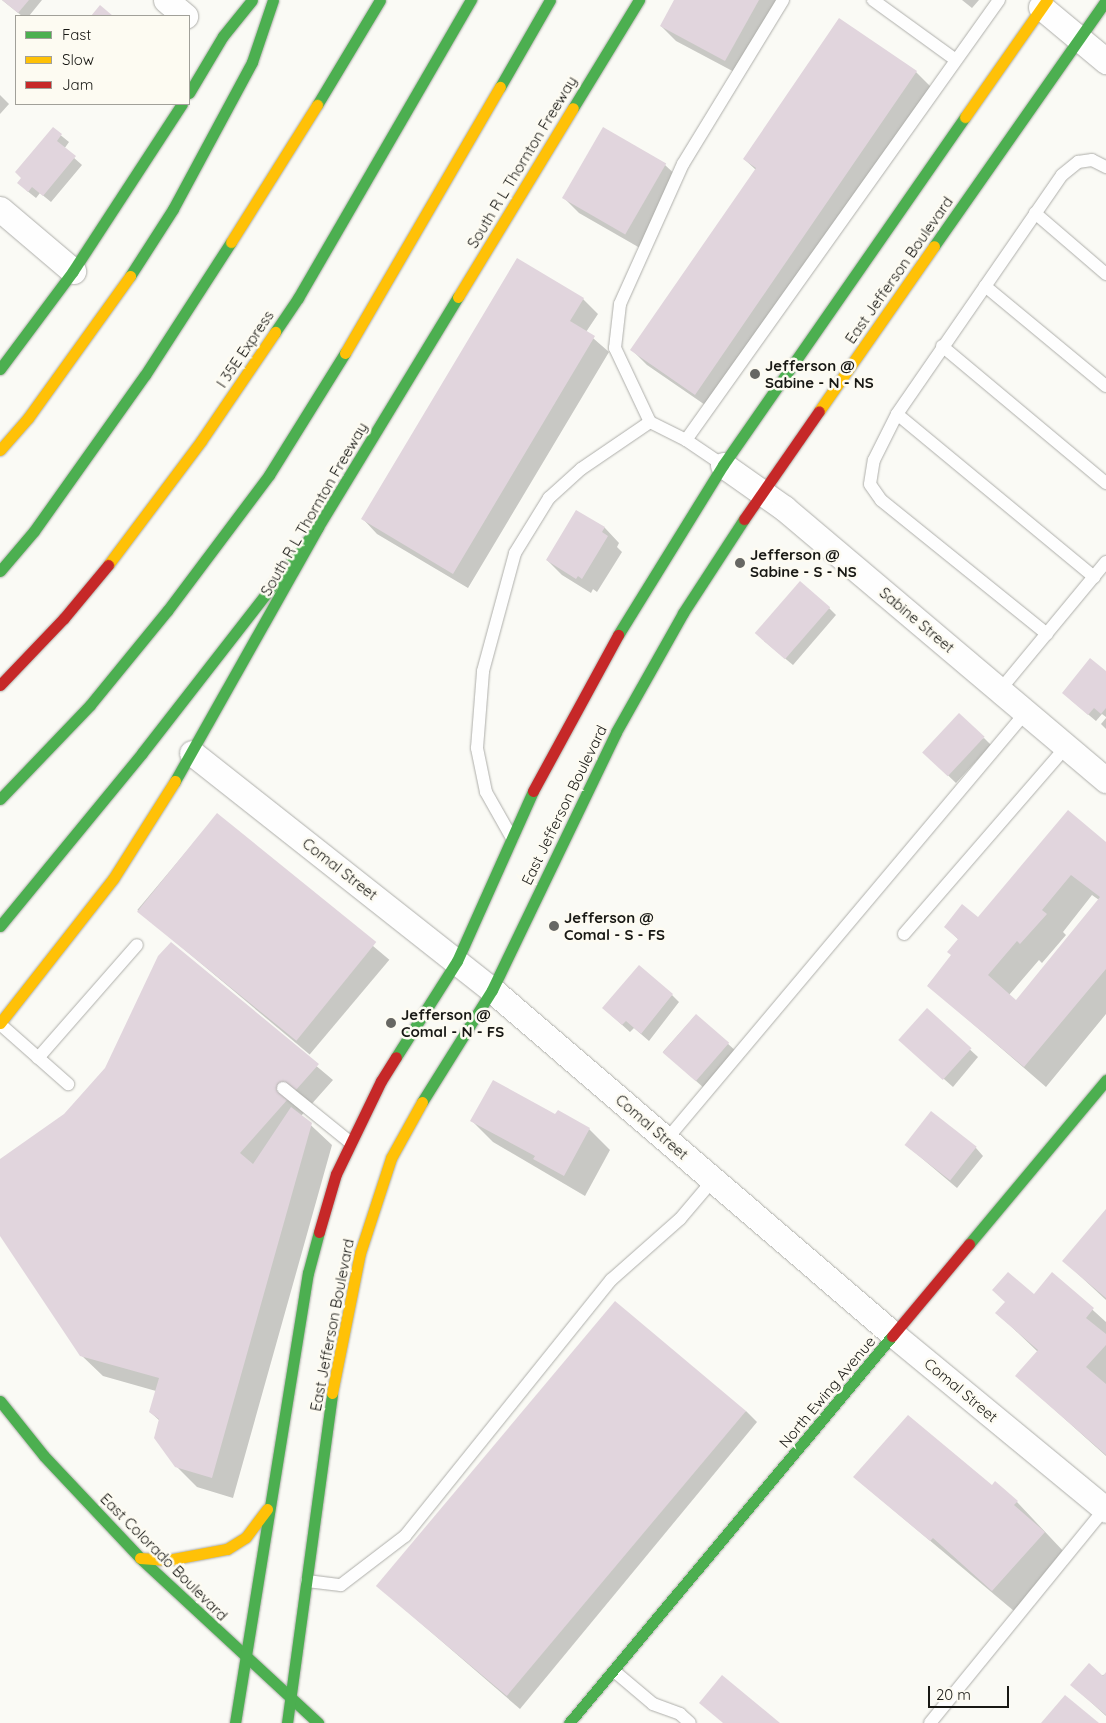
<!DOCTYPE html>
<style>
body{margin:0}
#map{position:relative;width:1106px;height:1723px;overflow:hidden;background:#fafaf5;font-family:Quicksand,sans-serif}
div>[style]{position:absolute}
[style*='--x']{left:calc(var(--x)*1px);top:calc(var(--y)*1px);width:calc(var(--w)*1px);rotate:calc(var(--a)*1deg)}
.shadow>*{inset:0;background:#0003;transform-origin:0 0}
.building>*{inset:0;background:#e1d5dd;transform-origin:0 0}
.roads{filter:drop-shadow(0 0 1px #aeaeaa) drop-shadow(0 0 1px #aeaeaa)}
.lane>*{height:12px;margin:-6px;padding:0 6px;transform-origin:6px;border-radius:6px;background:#fefefe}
.street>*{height:25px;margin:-12.5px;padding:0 12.5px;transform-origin:12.5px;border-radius:12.5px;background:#fefefe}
.fast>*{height:11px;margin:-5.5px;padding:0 5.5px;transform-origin:5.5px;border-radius:5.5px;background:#4caf50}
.slow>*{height:11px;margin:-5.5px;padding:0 5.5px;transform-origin:5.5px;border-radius:5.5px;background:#ffc107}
.jam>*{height:11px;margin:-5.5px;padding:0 5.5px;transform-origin:5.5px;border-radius:5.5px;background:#c62828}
.dots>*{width:14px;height:14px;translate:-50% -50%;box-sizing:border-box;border:2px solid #fdfbf2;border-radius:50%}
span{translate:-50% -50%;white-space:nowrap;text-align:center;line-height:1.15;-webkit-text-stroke:5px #fdfbf2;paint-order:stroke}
.street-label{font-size:15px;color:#181814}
.poi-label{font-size:15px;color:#181814;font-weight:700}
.left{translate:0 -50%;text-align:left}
.legend{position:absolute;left:15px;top:15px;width:175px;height:90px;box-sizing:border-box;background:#fdfbf2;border:1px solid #a1a099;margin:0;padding:6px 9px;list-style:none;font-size:15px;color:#181814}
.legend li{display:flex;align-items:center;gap:10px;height:25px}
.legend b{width:25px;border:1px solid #a1a099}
.scale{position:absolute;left:928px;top:1686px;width:81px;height:22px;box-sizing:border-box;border:2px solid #181814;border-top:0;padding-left:6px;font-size:15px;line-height:18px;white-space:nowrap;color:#181814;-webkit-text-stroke:4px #fdfbf2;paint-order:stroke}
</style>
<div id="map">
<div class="shadow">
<i style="clip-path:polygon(2px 0,42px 0,29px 16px,22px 16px)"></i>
<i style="clip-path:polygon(675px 0,781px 0,740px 75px,676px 41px,661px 26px)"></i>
<i style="clip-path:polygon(962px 0,979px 0,972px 8px)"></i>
<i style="clip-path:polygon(839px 20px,916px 72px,931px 87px,711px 409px,647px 365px,632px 350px,756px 170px,744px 159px)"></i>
<i style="clip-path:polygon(0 95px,9px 104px,0 114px)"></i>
<i style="clip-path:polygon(53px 129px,69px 142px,64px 149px,82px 165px,51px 202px,40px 193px,36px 198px,26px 190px)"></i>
<i style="clip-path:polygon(665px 165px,680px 179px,640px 248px,579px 213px,564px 198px)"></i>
<i style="clip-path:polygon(583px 299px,598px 314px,586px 332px,609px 352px,468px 588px,377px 534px,363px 519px)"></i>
<i style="clip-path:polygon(577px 512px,605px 528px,619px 543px,617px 547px,622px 552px,597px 592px,593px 589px,591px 593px,562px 575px,547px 560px)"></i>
<i style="clip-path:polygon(829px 608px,836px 615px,793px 665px,764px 641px)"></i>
<i style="clip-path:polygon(1106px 673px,1106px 717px,1102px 714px,1096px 721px,1071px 700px)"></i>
<i style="clip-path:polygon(1106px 718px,1106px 729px,1101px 724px)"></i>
<i style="clip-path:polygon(984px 738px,991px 745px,956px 783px,932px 760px)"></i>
<i style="left:217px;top:815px;width:225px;height:124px;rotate:40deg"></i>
<i style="clip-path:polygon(evenodd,1106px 844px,1106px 1014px,1046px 1087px,928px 985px,953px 956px,959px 940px,946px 927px,978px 919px,1106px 844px,1092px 895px,1099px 900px,1016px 1001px,1009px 995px,1039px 960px,1042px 963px,1066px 935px,1063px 932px,1092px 895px)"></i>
<i style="clip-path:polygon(171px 944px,333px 1080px,301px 1116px,332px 1145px,233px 1498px,197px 1487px,176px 1466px,160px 1421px,150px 1412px,156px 1391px,103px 1376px,81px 1355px,0 1234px,0 1161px,65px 1115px,106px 1069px)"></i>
<i style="clip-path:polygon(672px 995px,679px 1002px,649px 1041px,634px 1028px,630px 1032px,611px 1015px)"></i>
<i style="clip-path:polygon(927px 1010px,978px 1057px,953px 1087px,909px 1048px)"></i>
<i style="left:696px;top:1015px;width:54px;height:49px;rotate:42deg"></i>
<i style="clip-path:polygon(472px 1121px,589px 1129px,610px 1150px,585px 1196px,493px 1142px)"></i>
<i style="clip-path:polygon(905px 1144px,976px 1148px,983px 1156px,957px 1188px)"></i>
<i style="clip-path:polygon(1106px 1211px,1106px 1300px,1064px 1261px)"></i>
<i style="clip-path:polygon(1053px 1274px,1106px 1322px,1106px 1456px,1017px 1376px,1038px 1352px,997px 1313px,1034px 1296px)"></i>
<i style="clip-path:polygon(746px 1411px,757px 1422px,520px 1709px,380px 1588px)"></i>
<i style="clip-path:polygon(854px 1477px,993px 1486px,1017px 1502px,1065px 1553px,1014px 1611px)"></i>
<i style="clip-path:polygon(1106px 1674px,1106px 1716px,1072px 1685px)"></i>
</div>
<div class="building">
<i style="clip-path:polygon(2px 0,29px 0,18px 13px)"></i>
<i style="clip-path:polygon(674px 0,759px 0,725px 61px,660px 26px)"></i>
<i style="clip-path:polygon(100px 5px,113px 16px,91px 16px)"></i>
<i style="clip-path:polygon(839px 18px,917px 71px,695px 395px,630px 350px,756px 168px,743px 159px)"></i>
<i style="clip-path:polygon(53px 127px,62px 134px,57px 141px,76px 156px,43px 196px,32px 187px,28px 192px,17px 183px,21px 178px,15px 172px)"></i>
<i style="left:603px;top:127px;width:73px;height:82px;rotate:30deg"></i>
<i style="clip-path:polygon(517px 258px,584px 298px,570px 321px,595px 336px,453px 574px,361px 519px)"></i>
<i style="clip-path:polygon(576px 510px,605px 527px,602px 532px,608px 536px,582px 579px,578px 576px,576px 579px,546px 560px)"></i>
<i style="left:800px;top:581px;width:40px;height:69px;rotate:41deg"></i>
<i style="clip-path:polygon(1090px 658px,1106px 671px,1106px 708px,1101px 714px,1094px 708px,1088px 715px,1062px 693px)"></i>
<i style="left:959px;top:713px;width:35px;height:54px;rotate:43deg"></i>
<i style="clip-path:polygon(evenodd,1068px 810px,1106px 842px,1106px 969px,1024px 1067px,927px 986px,951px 955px,947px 952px,958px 939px,944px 927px,962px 904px,978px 917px,1068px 810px,1071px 875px,1100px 897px,1016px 1000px,988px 975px,1017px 941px,1020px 944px,1047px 914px,1042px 910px,1071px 875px)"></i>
<i style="left:217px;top:813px;width:205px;height:127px;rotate:39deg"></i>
<i style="clip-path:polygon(171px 942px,319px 1064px,240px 1153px,253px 1164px,291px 1107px,312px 1123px,212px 1478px,175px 1467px,154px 1438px,159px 1419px,149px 1412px,159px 1378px,80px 1356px,0 1236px,0 1159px,64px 1114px,105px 1068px,158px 956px)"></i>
<i style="clip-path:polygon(639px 965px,673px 994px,641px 1034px,626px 1021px,622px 1025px,602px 1008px)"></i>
<i style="left:927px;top:1008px;width:60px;height:43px;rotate:42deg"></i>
<i style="left:696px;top:1014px;width:44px;height:51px;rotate:41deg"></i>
<i style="clip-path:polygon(493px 1080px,555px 1114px,558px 1110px,590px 1128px,564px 1176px,533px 1159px,535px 1156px,470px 1121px)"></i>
<i style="left:931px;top:1111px;width:58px;height:43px;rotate:38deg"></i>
<i style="clip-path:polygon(1106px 1209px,1106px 1298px,1062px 1261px)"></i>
<i style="clip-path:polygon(1008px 1272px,1034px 1294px,1052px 1272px,1094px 1308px,1086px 1318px,1106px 1334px,1106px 1345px,1086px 1367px,1106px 1384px,1106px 1455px,1015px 1376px,1038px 1350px,995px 1313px,1005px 1302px,992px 1290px)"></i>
<i style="left:615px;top:1301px;width:171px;height:372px;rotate:40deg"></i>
<i style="clip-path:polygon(908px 1415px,992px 1485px,995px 1481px,1018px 1501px,1014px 1505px,1045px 1532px,992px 1591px,933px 1538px,930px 1541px,853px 1477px)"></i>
<i style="clip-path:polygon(1089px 1663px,1103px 1676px,1106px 1672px,1106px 1715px,1070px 1685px)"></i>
<i style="clip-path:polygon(722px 1675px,780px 1723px,723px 1723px,699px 1703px)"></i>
<i style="clip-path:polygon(1065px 1695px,1099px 1723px,1041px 1723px)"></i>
</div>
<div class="roads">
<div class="lane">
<i style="--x:873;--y:0;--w:102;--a:35.9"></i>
<i style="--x:1035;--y:213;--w:94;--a:40.7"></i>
<i style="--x:985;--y:286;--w:157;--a:39.6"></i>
<i style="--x:942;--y:346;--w:214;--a:39.9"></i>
<i style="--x:897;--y:414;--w:256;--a:39.6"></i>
<i style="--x:650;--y:422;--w:82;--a:-115.3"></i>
<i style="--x:615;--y:348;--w:44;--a:-83.5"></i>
<i style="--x:620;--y:304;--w:154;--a:-65.8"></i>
<i style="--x:683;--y:164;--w:192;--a:-58.6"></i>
<i style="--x:686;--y:440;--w:540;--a:-54.57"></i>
<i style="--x:1047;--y:634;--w:213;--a:-141.1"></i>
<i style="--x:881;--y:500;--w:19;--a:-125"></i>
<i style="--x:870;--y:484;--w:24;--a:-81"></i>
<i style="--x:874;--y:460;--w:51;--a:-63.4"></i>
<i style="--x:897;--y:414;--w:290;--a:-55.4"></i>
<i style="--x:1062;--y:175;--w:21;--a:-39"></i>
<i style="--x:1078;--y:162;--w:14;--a:-8"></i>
<i style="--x:1092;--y:160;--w:16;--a:27"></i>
<i style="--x:1000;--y:690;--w:166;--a:-50.4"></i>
<i style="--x:512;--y:838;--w:53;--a:-119.5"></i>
<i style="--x:486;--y:792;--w:45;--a:-101.6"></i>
<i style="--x:477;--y:748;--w:77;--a:-85.5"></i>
<i style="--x:483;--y:671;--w:122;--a:-74.8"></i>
<i style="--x:515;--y:553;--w:65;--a:-58.3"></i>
<i style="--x:549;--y:498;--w:43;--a:-42.2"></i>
<i style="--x:581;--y:469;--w:83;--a:-34.3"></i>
<i style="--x:650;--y:422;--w:40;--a:26.6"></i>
<i style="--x:686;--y:440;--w:45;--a:34"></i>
<i style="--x:904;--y:934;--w:249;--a:-49.1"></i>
<i style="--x:0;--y:1024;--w:91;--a:41.4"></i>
<i style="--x:38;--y:1058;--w:150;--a:-48.8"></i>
<i style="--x:283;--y:1088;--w:87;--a:39"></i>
<i style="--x:667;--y:1139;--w:558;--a:-49.94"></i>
<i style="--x:307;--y:1581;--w:34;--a:7"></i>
<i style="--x:341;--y:1585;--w:81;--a:-37.4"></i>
<i style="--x:405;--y:1536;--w:329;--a:-51.2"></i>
<i style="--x:611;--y:1280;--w:92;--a:-41.5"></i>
<i style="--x:680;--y:1219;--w:51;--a:-49.8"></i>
<i style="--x:614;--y:1671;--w:51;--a:40.2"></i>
<i style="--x:653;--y:1704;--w:29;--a:20"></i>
<i style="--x:680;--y:1714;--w:13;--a:42"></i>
<i style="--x:930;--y:1723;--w:279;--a:-50.8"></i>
</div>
<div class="street">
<i style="--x:166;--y:0;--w:25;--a:40"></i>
<i style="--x:1041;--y:7;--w:85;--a:39.7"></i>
<i style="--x:0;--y:209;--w:96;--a:40.3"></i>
<i style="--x:723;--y:465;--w:75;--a:35.2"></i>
<i style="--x:784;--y:508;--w:422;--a:40.2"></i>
<i style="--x:192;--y:753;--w:382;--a:38.3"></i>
<i style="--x:492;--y:990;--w:530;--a:40.64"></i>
<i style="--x:894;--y:1335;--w:275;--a:39.5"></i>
</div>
<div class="fast">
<i style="--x:500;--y:87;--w:100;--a:-60.1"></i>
<i style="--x:189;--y:93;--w:66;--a:-59.2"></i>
<i style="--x:223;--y:36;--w:46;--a:-51.1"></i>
<i style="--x:317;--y:105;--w:122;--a:-59"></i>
<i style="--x:573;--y:108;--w:127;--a:-58.6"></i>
<i style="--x:934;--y:246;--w:300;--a:-55"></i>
<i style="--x:130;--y:276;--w:80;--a:-57.3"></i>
<i style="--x:173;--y:209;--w:167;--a:-61.7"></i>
<i style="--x:252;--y:62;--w:65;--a:-71.3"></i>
<i style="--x:275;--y:332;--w:41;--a:-55.9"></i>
<i style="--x:298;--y:298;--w:345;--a:-59.9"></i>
<i style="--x:0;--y:369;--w:122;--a:-53.3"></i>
<i style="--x:73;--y:271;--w:199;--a:-56.9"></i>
<i style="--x:0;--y:571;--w:52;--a:-49.6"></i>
<i style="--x:34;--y:531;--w:191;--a:-54.6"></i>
<i style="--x:145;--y:375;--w:158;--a:-57.1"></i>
<i style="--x:618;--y:635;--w:200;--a:-58.3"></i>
<i style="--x:723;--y:465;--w:424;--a:-55.2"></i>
<i style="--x:175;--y:781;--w:291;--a:-60.6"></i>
<i style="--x:318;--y:527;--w:269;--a:-58.7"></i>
<i style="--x:0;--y:799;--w:130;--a:-46.2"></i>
<i style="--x:90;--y:705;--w:122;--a:-50.7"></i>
<i style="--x:167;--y:611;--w:170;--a:-53.1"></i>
<i style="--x:269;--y:475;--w:144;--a:-58.1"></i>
<i style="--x:0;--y:926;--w:224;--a:-50.6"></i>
<i style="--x:142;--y:753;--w:286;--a:-52.1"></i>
<i style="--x:396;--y:1057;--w:114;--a:-57.6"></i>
<i style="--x:457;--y:961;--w:186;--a:-65.9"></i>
<i style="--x:422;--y:1102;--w:132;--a:-58"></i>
<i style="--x:492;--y:990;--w:286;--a:-64.3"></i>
<i style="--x:616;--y:732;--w:137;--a:-60.6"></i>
<i style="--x:683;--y:613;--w:112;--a:-57"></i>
<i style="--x:969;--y:1244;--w:214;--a:-50.1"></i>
<i style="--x:0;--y:1401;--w:70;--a:51.3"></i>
<i style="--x:44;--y:1456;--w:140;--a:46.7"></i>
<i style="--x:140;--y:1558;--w:243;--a:42.8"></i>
<i style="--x:235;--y:1723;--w:456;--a:-80.8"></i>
<i style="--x:308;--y:1273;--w:42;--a:-75"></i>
<i style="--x:287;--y:1723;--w:333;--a:-82.2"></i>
<i style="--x:569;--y:1723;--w:504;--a:-50.15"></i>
</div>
<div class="slow">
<i style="--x:965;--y:117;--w:143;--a:-55"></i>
<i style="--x:231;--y:242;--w:162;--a:-57.9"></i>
<i style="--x:458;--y:297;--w:221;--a:-58.7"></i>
<i style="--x:345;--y:353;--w:308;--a:-59.8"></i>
<i style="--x:819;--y:411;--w:201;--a:-55.1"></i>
<i style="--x:0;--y:450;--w:43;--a:-48.8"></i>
<i style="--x:28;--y:418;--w:175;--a:-54.3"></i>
<i style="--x:108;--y:565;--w:155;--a:-53.1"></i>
<i style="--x:201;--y:441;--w:132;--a:-55.8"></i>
<i style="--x:0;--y:1023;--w:183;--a:-51.9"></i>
<i style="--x:113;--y:879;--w:116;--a:-57.7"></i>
<i style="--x:332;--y:1393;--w:143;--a:-78.7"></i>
<i style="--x:360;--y:1253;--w:100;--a:-71.9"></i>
<i style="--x:391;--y:1158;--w:64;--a:-61"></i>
<i style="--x:140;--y:1558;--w:28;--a:4"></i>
<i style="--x:168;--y:1560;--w:60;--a:-10.6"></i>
<i style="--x:227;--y:1549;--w:22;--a:-32"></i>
<i style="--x:246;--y:1537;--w:35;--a:-53"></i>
</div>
<div class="jam">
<i style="--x:744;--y:519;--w:131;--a:-55.2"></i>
<i style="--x:0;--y:685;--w:93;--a:-46.3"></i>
<i style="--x:64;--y:618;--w:69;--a:-50.3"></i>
<i style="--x:533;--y:791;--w:178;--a:-61.4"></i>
<i style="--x:319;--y:1232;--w:60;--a:-73.7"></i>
<i style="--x:336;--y:1174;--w:103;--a:-64.2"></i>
<i style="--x:381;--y:1081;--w:28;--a:-58"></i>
<i style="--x:892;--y:1336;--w:120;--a:-50.1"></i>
</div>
</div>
<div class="dots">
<i style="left:755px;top:374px;background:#676763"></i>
<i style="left:740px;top:563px;background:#676763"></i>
<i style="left:554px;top:926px;background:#676763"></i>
<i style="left:391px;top:1023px;background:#676763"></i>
</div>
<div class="street-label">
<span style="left:522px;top:162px;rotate:-59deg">South R L Thornton Freeway</span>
<span style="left:899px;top:270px;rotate:-55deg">East Jefferson Boulevard</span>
<span style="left:245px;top:349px;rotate:-56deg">I 35E Express</span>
<span style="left:314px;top:509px;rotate:-60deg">South R L Thornton Freeway</span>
<span style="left:917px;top:620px;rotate:40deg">Sabine Street</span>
<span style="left:564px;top:805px;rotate:-64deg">East Jefferson Boulevard</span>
<span style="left:340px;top:869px;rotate:38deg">Comal Street</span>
<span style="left:652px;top:1127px;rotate:41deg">Comal Street</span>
<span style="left:332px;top:1325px;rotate:-79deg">East Jefferson Boulevard</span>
<span style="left:961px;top:1390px;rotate:40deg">Comal Street</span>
<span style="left:827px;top:1392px;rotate:-50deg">North Ewing Avenue</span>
<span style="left:164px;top:1557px;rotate:45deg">East Colorado Boulevard</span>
</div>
<div class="poi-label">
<span class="left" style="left:765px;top:374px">Jefferson @<br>Sabine - N - NS</span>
<span class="left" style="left:750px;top:563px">Jefferson @<br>Sabine - S - NS</span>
<span class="left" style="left:564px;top:926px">Jefferson @<br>Comal - S - FS</span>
<span class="left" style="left:401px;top:1023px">Jefferson @<br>Comal - N - FS</span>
</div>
<ul class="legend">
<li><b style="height:6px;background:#4caf50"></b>Fast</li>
<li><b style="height:6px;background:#ffc107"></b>Slow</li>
<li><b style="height:6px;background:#c62828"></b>Jam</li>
</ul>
<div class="scale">20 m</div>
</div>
